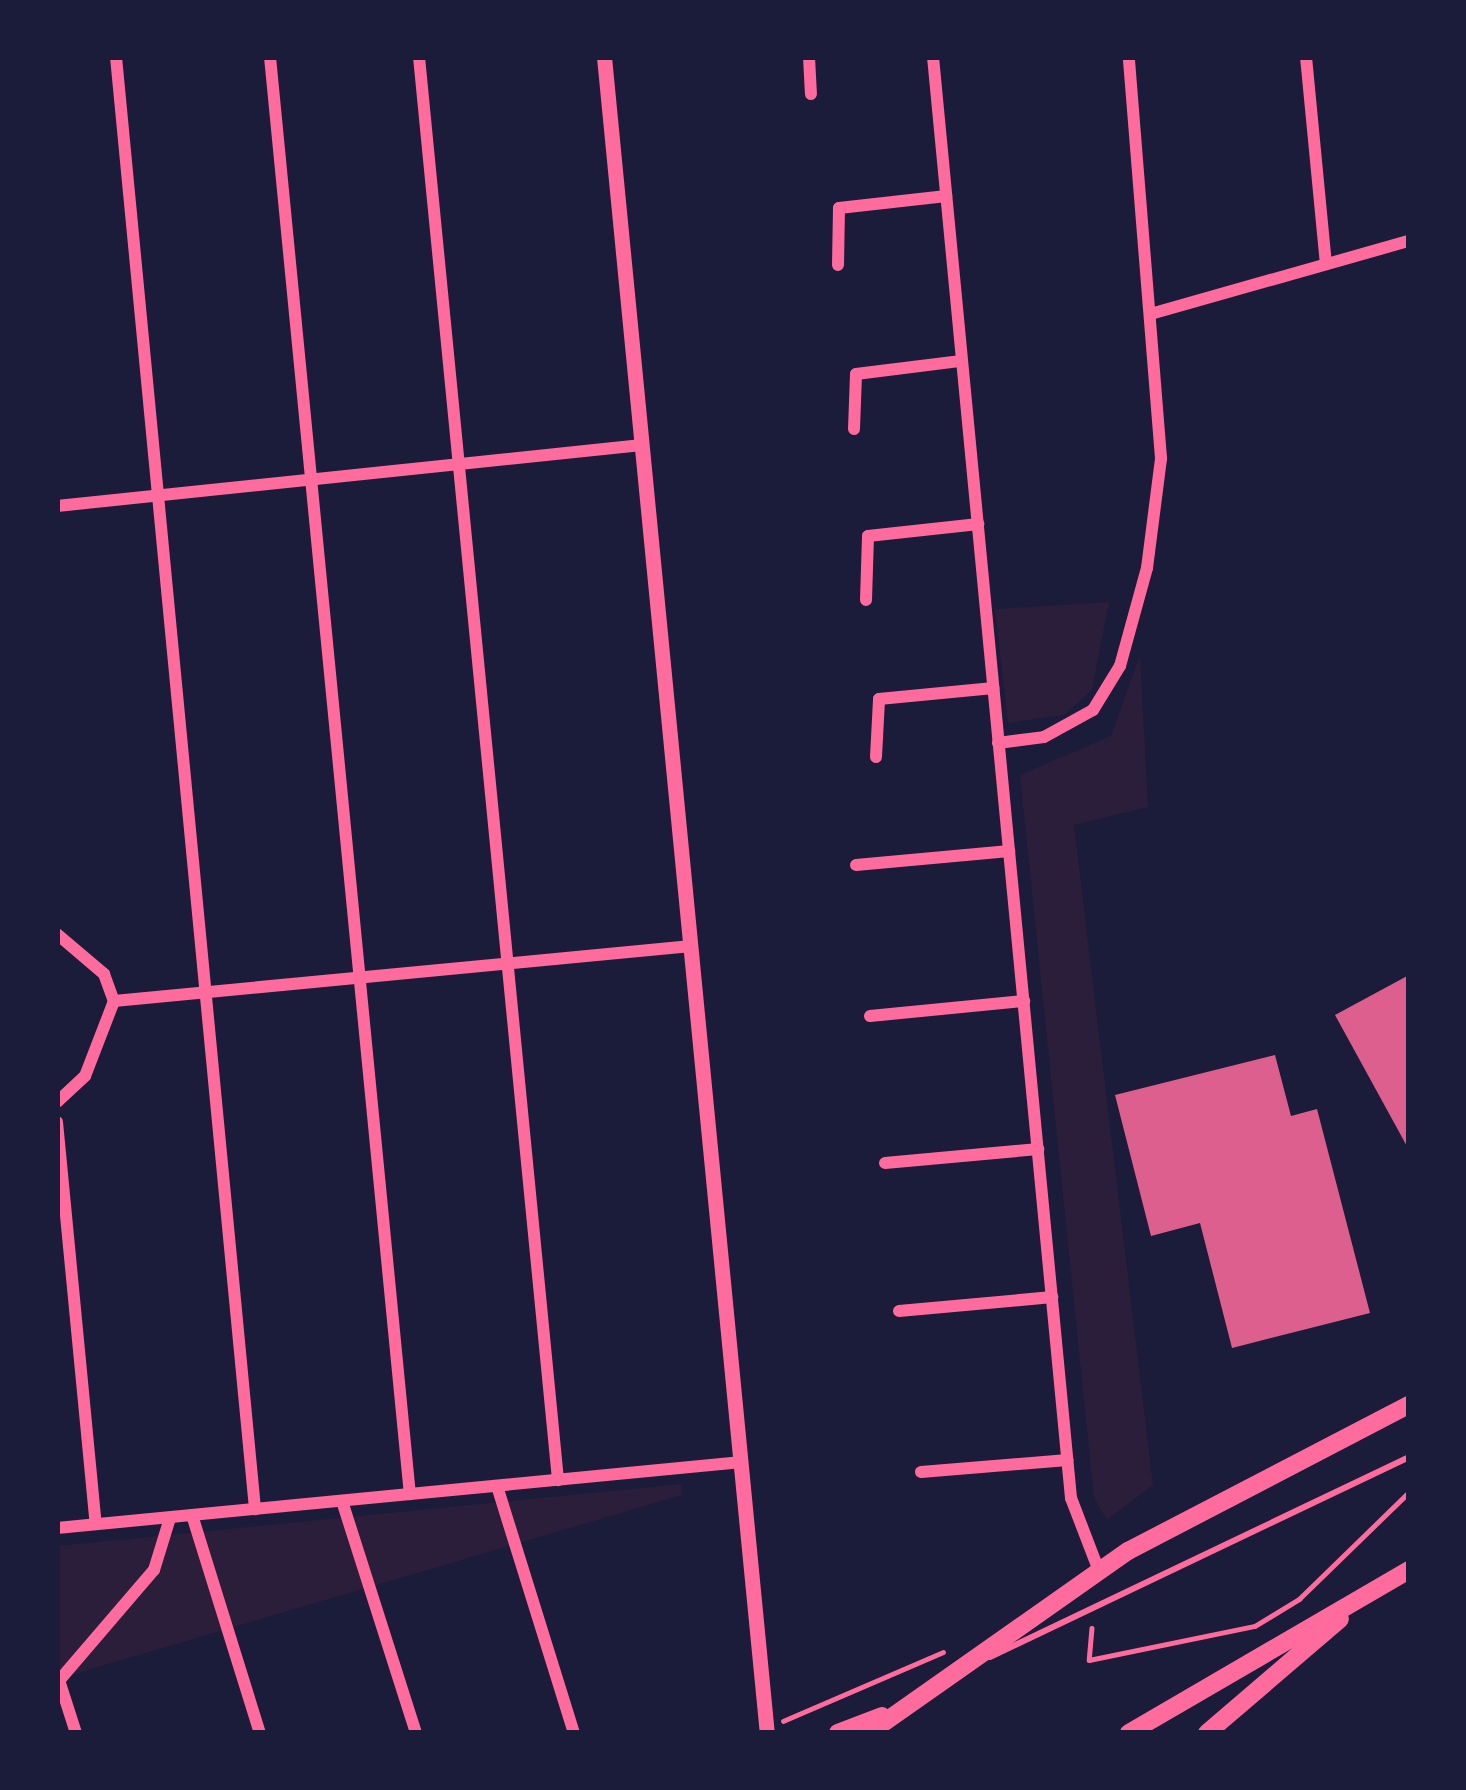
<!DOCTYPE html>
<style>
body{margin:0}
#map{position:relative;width:1466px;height:1790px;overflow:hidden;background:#1b1b3a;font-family:Literata,serif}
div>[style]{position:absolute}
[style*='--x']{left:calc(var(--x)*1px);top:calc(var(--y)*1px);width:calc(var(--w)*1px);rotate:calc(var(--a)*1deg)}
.green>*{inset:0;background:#2a1e3b}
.building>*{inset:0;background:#dd5f8e}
.path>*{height:4.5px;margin:-2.25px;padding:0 2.25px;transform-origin:2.25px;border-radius:2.25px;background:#ff6b9d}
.service>*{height:6px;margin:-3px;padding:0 3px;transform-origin:3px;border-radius:3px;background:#ff6b9d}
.minor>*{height:12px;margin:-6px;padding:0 6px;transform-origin:6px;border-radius:6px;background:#ff6b9d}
.tertiary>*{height:15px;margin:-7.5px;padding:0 7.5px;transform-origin:7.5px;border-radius:7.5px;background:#ff6b9d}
.primary>*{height:18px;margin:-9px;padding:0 9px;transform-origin:9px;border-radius:9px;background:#ff6b9d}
span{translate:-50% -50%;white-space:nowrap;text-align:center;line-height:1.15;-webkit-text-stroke:10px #1b1b3a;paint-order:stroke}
.frame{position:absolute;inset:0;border:60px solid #1b1b3a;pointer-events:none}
</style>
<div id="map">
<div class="green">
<i style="clip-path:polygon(1109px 602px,1092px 690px,1064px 715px,1008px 723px,995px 609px)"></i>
<i style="clip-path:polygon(1140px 655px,1148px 807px,1074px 825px,1153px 1485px,1107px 1520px,1094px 1498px,1020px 775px,1111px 736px)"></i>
<i style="clip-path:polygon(681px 1484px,682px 1495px,57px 1679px,57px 1546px)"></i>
</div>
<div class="building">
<i style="clip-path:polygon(1409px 975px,1409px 1150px,1335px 1015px)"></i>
<i style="clip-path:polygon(1275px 1055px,1291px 1116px,1317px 1109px,1370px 1313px,1232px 1348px,1200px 1223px,1151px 1236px,1115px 1095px)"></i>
</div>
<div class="path">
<i style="--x:1092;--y:1628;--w:32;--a:95"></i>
<i style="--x:1089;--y:1660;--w:169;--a:-11.6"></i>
<i style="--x:1255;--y:1626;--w:52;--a:-31.5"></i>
<i style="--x:1299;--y:1599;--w:153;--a:-44.2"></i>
<i style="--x:783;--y:1721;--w:174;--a:-23.3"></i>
</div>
<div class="service">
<i style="--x:990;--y:1657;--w:464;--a:-25.5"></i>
</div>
<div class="minor">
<i style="--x:116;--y:57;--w:1459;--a:84.53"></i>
<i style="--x:270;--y:57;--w:1444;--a:84.44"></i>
<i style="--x:419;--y:57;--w:1430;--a:84.42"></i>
<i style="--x:809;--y:57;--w:37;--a:87"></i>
<i style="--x:933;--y:57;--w:1448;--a:84.53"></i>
<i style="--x:1071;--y:1498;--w:78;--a:69"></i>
<i style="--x:1306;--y:57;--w:208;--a:84.5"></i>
<i style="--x:838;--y:265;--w:57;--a:-89"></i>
<i style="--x:839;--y:208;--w:108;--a:-6.4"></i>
<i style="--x:1154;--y:313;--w:265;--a:-15.8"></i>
<i style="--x:854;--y:429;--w:55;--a:-87.9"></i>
<i style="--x:856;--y:374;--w:106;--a:-7.1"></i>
<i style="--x:57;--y:506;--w:588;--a:-5.95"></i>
<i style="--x:866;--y:600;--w:64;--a:-88.2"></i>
<i style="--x:868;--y:536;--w:111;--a:-6.2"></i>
<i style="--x:998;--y:743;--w:46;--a:-7.4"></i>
<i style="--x:1044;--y:737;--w:56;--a:-28.9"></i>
<i style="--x:1093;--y:710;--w:52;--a:-58.5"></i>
<i style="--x:1120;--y:666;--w:102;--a:-74.6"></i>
<i style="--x:1147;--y:568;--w:111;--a:-82.7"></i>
<i style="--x:1161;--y:458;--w:402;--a:-94.6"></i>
<i style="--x:876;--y:757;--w:58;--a:-87"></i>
<i style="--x:879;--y:699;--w:115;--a:-5.5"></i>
<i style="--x:856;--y:865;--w:154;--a:-5.2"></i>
<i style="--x:57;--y:934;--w:62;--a:40.4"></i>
<i style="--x:104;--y:974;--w:29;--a:70"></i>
<i style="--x:114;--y:1001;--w:80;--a:111.1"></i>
<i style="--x:85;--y:1076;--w:38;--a:137"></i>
<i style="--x:114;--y:1001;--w:580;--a:-5.45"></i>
<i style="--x:870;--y:1016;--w:155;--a:-5.6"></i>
<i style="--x:57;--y:1122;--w:404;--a:84.5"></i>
<i style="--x:885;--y:1163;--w:154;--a:-5.2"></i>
<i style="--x:899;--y:1311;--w:154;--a:-5.2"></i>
<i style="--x:921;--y:1472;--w:147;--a:-4.7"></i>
<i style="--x:497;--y:1486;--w:259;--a:72.7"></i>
<i style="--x:342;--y:1501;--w:244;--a:72.3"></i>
<i style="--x:192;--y:1515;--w:228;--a:72.7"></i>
<i style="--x:57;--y:1528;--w:688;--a:-5.5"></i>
<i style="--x:59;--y:1680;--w:56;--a:72.2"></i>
<i style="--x:57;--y:1683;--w:149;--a:-49.4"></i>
<i style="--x:154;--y:1570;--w:54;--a:-72.9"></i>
</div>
<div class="tertiary">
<i style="--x:604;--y:57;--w:1684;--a:84.45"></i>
</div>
<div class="primary">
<i style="--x:838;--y:1733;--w:47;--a:-21.1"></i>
<i style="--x:869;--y:1733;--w:317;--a:-35.1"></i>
<i style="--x:1128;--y:1551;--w:317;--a:-27.5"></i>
<i style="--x:1129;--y:1733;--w:324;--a:-30.2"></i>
<i style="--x:1207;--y:1733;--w:175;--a:-40.6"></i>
</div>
<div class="frame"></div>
</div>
